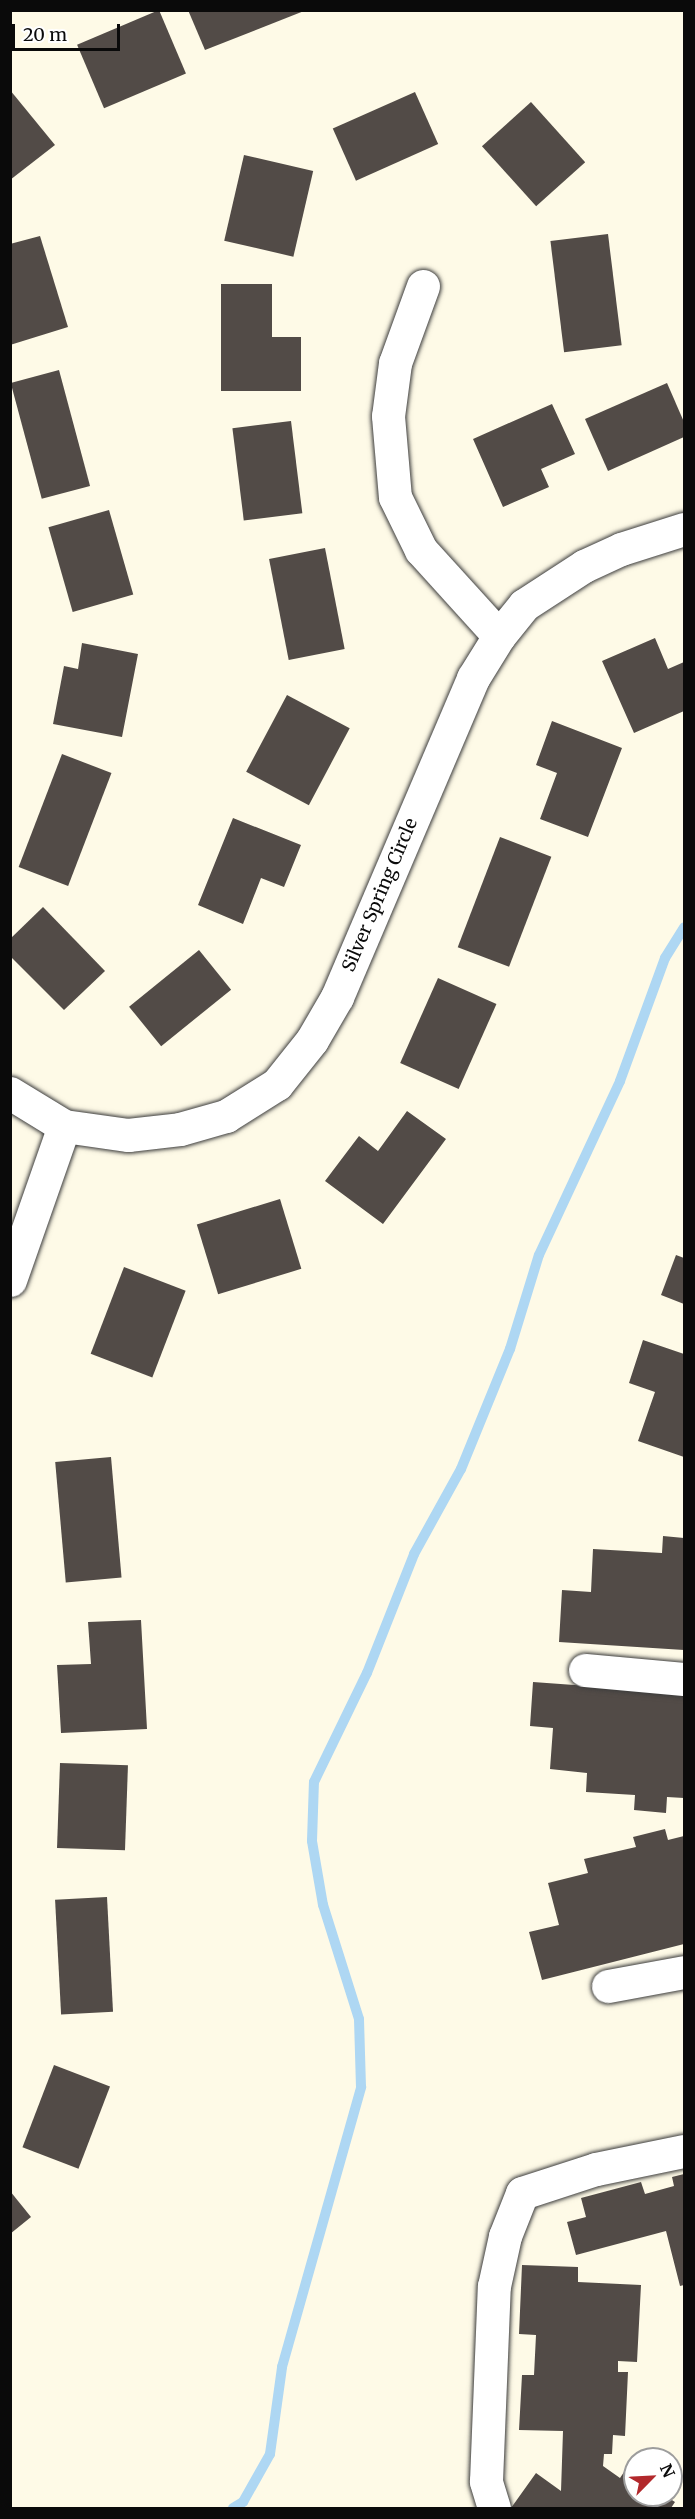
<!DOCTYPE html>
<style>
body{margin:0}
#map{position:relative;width:695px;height:2519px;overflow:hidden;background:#fefae7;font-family:Merriweather,serif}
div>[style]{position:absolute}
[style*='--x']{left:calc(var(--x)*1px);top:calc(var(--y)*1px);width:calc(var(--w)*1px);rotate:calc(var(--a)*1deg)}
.stream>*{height:10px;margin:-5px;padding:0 5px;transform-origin:5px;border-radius:5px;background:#aed7f3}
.building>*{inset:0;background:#524b47;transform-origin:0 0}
.roads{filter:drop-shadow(0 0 2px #3d3d3d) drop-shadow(0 0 2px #3d3d3d)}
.minor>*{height:33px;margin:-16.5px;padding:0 16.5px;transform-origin:16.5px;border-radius:16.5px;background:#fff}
span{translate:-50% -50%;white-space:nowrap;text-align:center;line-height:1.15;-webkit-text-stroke:6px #fff;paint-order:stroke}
.street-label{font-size:18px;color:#0a0a0a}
.frame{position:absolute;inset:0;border:12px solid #0a0a0a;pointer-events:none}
.north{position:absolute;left:623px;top:2447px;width:60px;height:60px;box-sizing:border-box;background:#fff;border:2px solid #9d9d9d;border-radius:50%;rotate:66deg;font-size:16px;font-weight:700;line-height:24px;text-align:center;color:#0a0a0a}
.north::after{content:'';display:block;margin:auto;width:21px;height:27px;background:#b2292c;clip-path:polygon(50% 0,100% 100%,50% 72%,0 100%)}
.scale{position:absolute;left:12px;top:24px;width:108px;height:27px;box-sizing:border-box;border:3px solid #0a0a0a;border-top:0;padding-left:8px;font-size:18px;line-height:21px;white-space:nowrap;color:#0a0a0a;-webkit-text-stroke:4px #fff;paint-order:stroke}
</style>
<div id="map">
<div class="stream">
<i style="--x:233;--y:2508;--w:12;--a:-31"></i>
<i style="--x:243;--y:2502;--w:55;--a:-60.6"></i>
<i style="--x:270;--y:2454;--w:88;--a:-82.1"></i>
<i style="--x:282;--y:2367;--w:291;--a:-74.2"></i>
<i style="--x:361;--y:2087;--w:68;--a:-91.7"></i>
<i style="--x:359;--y:2019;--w:120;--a:-107.5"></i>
<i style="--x:323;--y:1905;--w:65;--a:-99.8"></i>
<i style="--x:312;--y:1841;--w:59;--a:-88.1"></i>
<i style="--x:314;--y:1782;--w:121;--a:-64.1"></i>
<i style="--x:367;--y:1673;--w:128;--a:-68.4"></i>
<i style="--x:414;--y:1554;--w:97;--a:-61.1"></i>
<i style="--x:461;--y:1469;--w:130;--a:-67.8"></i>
<i style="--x:510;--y:1349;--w:98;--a:-72.9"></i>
<i style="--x:539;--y:1255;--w:192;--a:-65"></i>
<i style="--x:620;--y:1081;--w:131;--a:-69.9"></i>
<i style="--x:665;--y:958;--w:36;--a:-58"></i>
</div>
<div class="building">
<i style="left:159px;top:10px;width:69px;height:89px;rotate:67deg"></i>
<i style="clip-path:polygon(188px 10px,304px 10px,304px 11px,205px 50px)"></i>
<i style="clip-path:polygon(10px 90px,55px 145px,10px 180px)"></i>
<i style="left:415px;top:92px;width:57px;height:90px;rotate:66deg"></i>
<i style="left:531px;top:102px;width:81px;height:66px;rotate:48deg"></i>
<i style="left:244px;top:155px;width:71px;height:88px;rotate:13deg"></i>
<i style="left:608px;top:234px;width:112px;height:58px;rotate:83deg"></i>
<i style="clip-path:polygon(40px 236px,68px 327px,10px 345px,10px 244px)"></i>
<i style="clip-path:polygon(221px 284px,272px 284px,272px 337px,301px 337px,301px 391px,221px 391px)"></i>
<i style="left:59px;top:370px;width:120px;height:50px;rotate:75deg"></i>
<i style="clip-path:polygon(667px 383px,684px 422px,684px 437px,608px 471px,585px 419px)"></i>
<i style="clip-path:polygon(552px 404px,575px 454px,541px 469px,549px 487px,503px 507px,473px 439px)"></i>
<i style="left:291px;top:421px;width:93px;height:59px;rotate:83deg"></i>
<i style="left:109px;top:510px;width:88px;height:63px;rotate:74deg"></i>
<i style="left:325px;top:548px;width:103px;height:57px;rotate:79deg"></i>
<i style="clip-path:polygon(655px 638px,668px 669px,684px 662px,684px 711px,634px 733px,602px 661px)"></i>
<i style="clip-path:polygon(82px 643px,138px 654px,122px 737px,53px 724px,64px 666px,78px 669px)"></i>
<i style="left:287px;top:695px;width:71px;height:87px;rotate:28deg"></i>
<i style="clip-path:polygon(552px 721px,622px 748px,588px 837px,540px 819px,557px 773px,536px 765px)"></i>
<i style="left:62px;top:754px;width:53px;height:121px;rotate:21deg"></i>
<i style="clip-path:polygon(233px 818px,301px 845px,284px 887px,261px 878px,243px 924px,198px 905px)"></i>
<i style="left:500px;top:837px;width:55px;height:118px;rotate:21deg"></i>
<i style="clip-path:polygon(43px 907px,105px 971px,64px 1010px,10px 956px,10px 939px)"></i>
<i style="left:199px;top:950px;width:51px;height:90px;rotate:51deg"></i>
<i style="left:438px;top:978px;width:64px;height:93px;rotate:24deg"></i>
<i style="clip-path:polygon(407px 1111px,446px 1139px,383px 1224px,325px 1181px,359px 1136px,378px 1151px)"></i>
<i style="left:280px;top:1199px;width:73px;height:87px;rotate:73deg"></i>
<i style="clip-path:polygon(676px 1255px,684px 1258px,684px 1304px,661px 1295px)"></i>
<i style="left:124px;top:1267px;width:66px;height:93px;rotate:21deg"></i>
<i style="clip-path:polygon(643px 1340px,684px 1354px,684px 1457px,638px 1441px,655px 1392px,629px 1383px)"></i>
<i style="left:111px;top:1457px;width:121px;height:56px;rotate:85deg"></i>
<i style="clip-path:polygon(663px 1536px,684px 1538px,684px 1650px,559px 1642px,562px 1590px,591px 1592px,593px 1549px,662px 1553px)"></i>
<i style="clip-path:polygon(141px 1620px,147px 1729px,61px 1733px,57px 1665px,91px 1664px,88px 1622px)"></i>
<i style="clip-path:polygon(533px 1682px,684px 1693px,684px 1798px,667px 1797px,666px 1813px,634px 1810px,635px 1795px,586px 1792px,587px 1773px,550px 1769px,553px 1728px,530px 1726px)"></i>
<i style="left:60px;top:1763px;width:68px;height:85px;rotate:2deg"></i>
<i style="clip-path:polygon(665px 1829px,668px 1840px,684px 1836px,684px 1944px,542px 1980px,529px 1932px,559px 1925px,548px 1883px,588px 1873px,584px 1859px,636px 1847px,633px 1837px)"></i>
<i style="left:107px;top:1897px;width:115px;height:52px;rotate:87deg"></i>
<i style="left:54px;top:2065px;width:60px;height:88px;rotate:21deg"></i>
<i style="clip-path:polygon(684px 2174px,684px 2285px,680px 2286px,666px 2231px,576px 2255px,567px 2222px,586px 2217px,581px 2198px,641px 2182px,645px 2194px,674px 2186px,672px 2177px)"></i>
<i style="clip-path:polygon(10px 2191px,31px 2217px,10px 2234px)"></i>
<i style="clip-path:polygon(522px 2265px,578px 2267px,578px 2282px,641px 2285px,637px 2362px,618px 2361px,618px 2372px,628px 2372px,625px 2436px,613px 2435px,612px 2454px,604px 2454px,603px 2466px,620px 2478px,626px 2469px,635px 2475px,635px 2495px,664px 2495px,675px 2502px,671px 2508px,511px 2508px,536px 2473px,561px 2491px,563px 2431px,519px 2430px,522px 2375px,534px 2375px,536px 2335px,519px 2334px)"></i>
</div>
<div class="roads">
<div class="minor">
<i style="--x:423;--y:286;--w:82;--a:110"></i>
<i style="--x:395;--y:363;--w:53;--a:97.5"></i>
<i style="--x:388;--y:416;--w:81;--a:85.1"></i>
<i style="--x:395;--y:497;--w:59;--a:63.9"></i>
<i style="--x:421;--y:550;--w:116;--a:47.8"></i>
<i style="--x:10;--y:1093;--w:63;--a:31.4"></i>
<i style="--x:64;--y:1126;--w:65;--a:8"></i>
<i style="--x:128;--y:1135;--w:52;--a:-6.6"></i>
<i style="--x:180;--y:1129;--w:48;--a:-15.8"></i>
<i style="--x:226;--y:1116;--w:60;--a:-32.1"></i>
<i style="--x:277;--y:1084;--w:56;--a:-51.5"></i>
<i style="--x:312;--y:1040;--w:50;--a:-59.8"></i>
<i style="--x:337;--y:997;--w:347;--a:-66.9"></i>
<i style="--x:473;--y:678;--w:49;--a:-58.2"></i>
<i style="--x:499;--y:636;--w:40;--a:-51"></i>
<i style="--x:524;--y:605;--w:72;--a:-33"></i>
<i style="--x:584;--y:566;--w:41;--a:-24.7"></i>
<i style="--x:621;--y:549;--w:66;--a:-17.6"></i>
<i style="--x:10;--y:1280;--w:163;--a:-70.7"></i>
<i style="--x:585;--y:1670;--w:99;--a:5.2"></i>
<i style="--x:608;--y:1986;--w:77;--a:-10.4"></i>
<i style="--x:494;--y:2508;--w:28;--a:-107"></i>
<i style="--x:486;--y:2481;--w:195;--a:-87.7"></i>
<i style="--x:494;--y:2286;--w:51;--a:-77.6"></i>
<i style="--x:505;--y:2236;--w:46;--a:-68.4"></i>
<i style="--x:522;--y:2193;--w:78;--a:-18"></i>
<i style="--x:596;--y:2169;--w:90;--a:-11.6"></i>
</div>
</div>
<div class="street-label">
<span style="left:380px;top:895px;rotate:-67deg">Silver Spring Circle</span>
</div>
<div class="frame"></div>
<div class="north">N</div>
<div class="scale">20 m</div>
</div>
